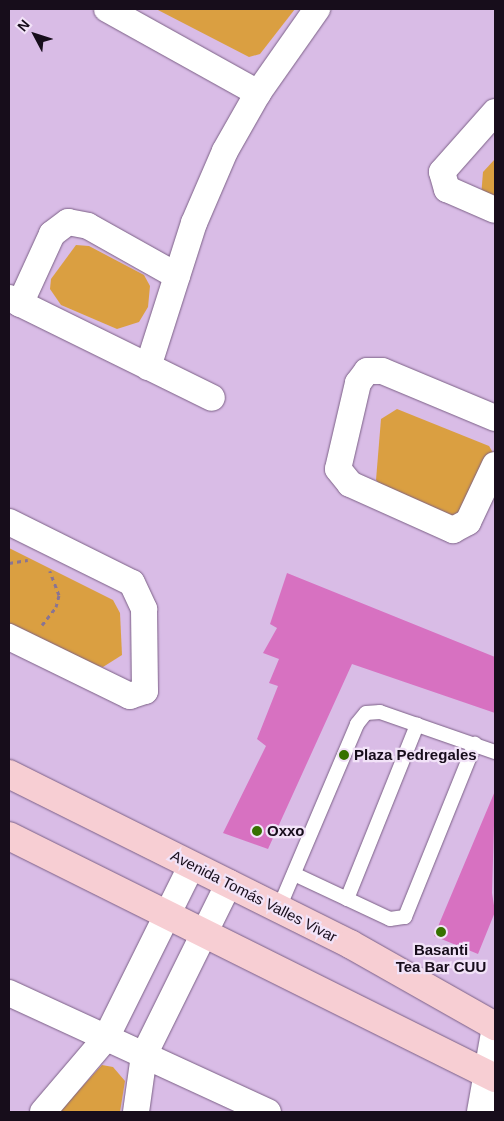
<!DOCTYPE html>
<meta charset="utf-8">
<style>
body{margin:0}
#map{position:relative;width:504px;height:1121px;overflow:hidden;background:#d9bce6;font-family:Helvetica,sans-serif}
div>[style]{position:absolute}
[style*='--x']{left:calc(var(--x)*1px);top:calc(var(--y)*1px);width:calc(var(--w)*1px);rotate:calc(var(--a)*1deg)}
.green>*{inset:0;background:#da9f41}
.building>*{inset:0;background:#d771c1}
.path>*{height:3px;margin-top:-1.5px;transform-origin:0;background:repeating-linear-gradient(90deg,#897493 0 4px,transparent 0 8px)}
.roads{filter:drop-shadow(0 0 1px #7b6086) drop-shadow(0 0 1px #7b6086)}
.service>*{height:14px;margin:-7px;padding:0 7px;transform-origin:7px;border-radius:7px;background:#fff}
.minor>*{height:26px;margin:-13px;padding:0 13px;transform-origin:13px;border-radius:13px;background:#fff}
.tertiary>*{height:28px;margin:-14px;padding:0 14px;transform-origin:14px;border-radius:14px;background:#fff}
.secondary>*{height:28px;margin:-14px;padding:0 14px;transform-origin:14px;border-radius:14px;background:#f7ced3}
.dots>*{width:14px;height:14px;translate:-50% -50%;box-sizing:border-box;border:2px solid #f2e3f8;border-radius:50%}
span{translate:-50% -50%;white-space:nowrap;text-align:center;line-height:1.15;-webkit-text-stroke:4.5px #f2e3f8;paint-order:stroke}
.poi-label{font-size:15px;color:#170d1b;font-weight:700}
.left{translate:0 -50%;text-align:left}
.street-label{font-size:15px;color:#170d1b}
.frame{position:absolute;inset:0;border:10px solid #170d1b;pointer-events:none}
.north{position:absolute;left:10px;top:10px;width:50px;height:50px;-webkit-text-stroke:4px #f2e3f8;paint-order:stroke;rotate:310deg;font-size:14px;font-weight:700;line-height:20px;text-align:center;color:#170d1b}
.north::after{content:'';display:block;margin:auto;width:18px;height:22px;background:#170d1b;clip-path:polygon(50% 0,100% 100%,50% 72%,0 100%)}
</style>
<div id="map">
<div class="green">
<i style="clip-path:polygon(156px 9px,295px 9px,260px 54px,249px 57px)"></i>
<i style="clip-path:polygon(495px 159px,495px 203px,481px 197px,483px 172px)"></i>
<i style="clip-path:polygon(76px 245px,89px 246px,144px 275px,150px 286px,148px 307px,139px 322px,117px 329px,61px 305px,50px 289px,51px 279px)"></i>
<i style="clip-path:polygon(397px 409px,489px 446px,495px 456px,459px 522px,385px 491px,376px 480px,381px 419px)"></i>
<i style="clip-path:polygon(9px 548px,113px 600px,120px 613px,122px 655px,103px 667px,94px 665px,9px 626px)"></i>
<i style="clip-path:polygon(102px 1065px,113px 1067px,125px 1081px,120px 1112px,59px 1112px)"></i>
</div>
<div class="building">
<i style="clip-path:polygon(287px 573px,495px 657px,495px 713px,352px 664px,268px 849px,223px 833px,266px 746px,257px 739px,278px 686px,269px 683px,279px 659px,263px 653px,277px 628px,270px 624px)"></i>
<i style="clip-path:polygon(495px 791px,492px 893px,495px 912px,478px 954px,434px 936px)"></i>
</div>
<div class="path">
<i style="--x:9;--y:563;--w:19;--a:-9"></i>
<i style="--x:42;--y:625;--w:23;--a:-52"></i>
<i style="--x:56;--y:607;--w:12;--a:-76"></i>
<i style="--x:59;--y:595;--w:26;--a:-111"></i>
</div>
<div class="roads">
<div class="service">
<i style="--x:294;--y:874;--w:106;--a:25.1"></i>
<i style="--x:390;--y:919;--w:15;--a:-8"></i>
<i style="--x:405;--y:917;--w:187;--a:-68"></i>
<i style="--x:347;--y:899;--w:188;--a:-68.1"></i>
<i style="--x:279;--y:908;--w:200;--a:-67"></i>
<i style="--x:357;--y:724;--w:14;--a:-51"></i>
<i style="--x:366;--y:713;--w:14;--a:-4"></i>
<i style="--x:380;--y:712;--w:122;--a:19.2"></i>
</div>
<div class="minor">
<i style="--x:107;--y:9;--w:173;--a:29.1"></i>
<i style="--x:495;--y:112;--w:80;--a:131.5"></i>
<i style="--x:442;--y:172;--w:18;--a:74"></i>
<i style="--x:447;--y:189;--w:52;--a:23.6"></i>
<i style="--x:9;--y:298;--w:226;--a:26.2"></i>
<i style="--x:20;--y:304;--w:77;--a:-65.4"></i>
<i style="--x:52;--y:234;--w:20;--a:-37"></i>
<i style="--x:68;--y:222;--w:20;--a:11"></i>
<i style="--x:88;--y:226;--w:102;--a:29.3"></i>
<i style="--x:148;--y:367;--w:151;--a:-72.3"></i>
<i style="--x:194;--y:223;--w:78;--a:-66.7"></i>
<i style="--x:225;--y:151;--w:67;--a:-60.4"></i>
<i style="--x:258;--y:93;--w:103;--a:-54.9"></i>
<i style="--x:495;--y:418;--w:122;--a:-157.4"></i>
<i style="--x:382;--y:371;--w:15;--a:180"></i>
<i style="--x:367;--y:371;--w:15;--a:127"></i>
<i style="--x:358;--y:383;--w:88;--a:103.1"></i>
<i style="--x:338;--y:469;--w:19;--a:51"></i>
<i style="--x:350;--y:484;--w:113;--a:24.1"></i>
<i style="--x:453;--y:530;--w:17;--a:-28"></i>
<i style="--x:468;--y:522;--w:63;--a:-64.7"></i>
<i style="--x:9;--y:522;--w:137;--a:26.4"></i>
<i style="--x:132;--y:583;--w:29;--a:65"></i>
<i style="--x:144;--y:609;--w:82;--a:89.3"></i>
<i style="--x:145;--y:691;--w:16;--a:162"></i>
<i style="--x:130;--y:696;--w:135;--a:-154"></i>
<i style="--x:9;--y:993;--w:285;--a:24.7"></i>
<i style="--x:43;--y:1112;--w:97;--a:-49.6"></i>
<i style="--x:106;--y:1038;--w:193;--a:-63.6"></i>
<i style="--x:136;--y:1112;--w:58;--a:-82"></i>
<i style="--x:144;--y:1055;--w:192;--a:-63.7"></i>
</div>
<div class="tertiary">
<i style="--x:481;--y:1112;--w:80;--a:-80"></i>
</div>
<div class="secondary">
<i style="--x:9;--y:774;--w:381;--a:26.5"></i>
<i style="--x:350;--y:944;--w:167;--a:29.5"></i>
<i style="--x:9;--y:836;--w:543;--a:26.47"></i>
</div>
</div>
<div class="dots">
<i style="left:344px;top:755px;background:#367100"></i>
<i style="left:257px;top:831px;background:#367100"></i>
<i style="left:441px;top:932px;background:#367100"></i>
</div>
<div class="poi-label">
<span class="left" style="left:354px;top:755px">Plaza Pedregales</span>
<span class="left" style="left:267px;top:831px">Oxxo</span>
<span style="left:441px;top:958px">Basanti<br>Tea Bar CUU</span>
</div>
<div class="street-label">
<span style="left:254px;top:896px;rotate:27deg">Avenida Tomás Valles Vivar</span>
</div>
<div class="frame"></div>
<div class="north">N</div>
</div>
